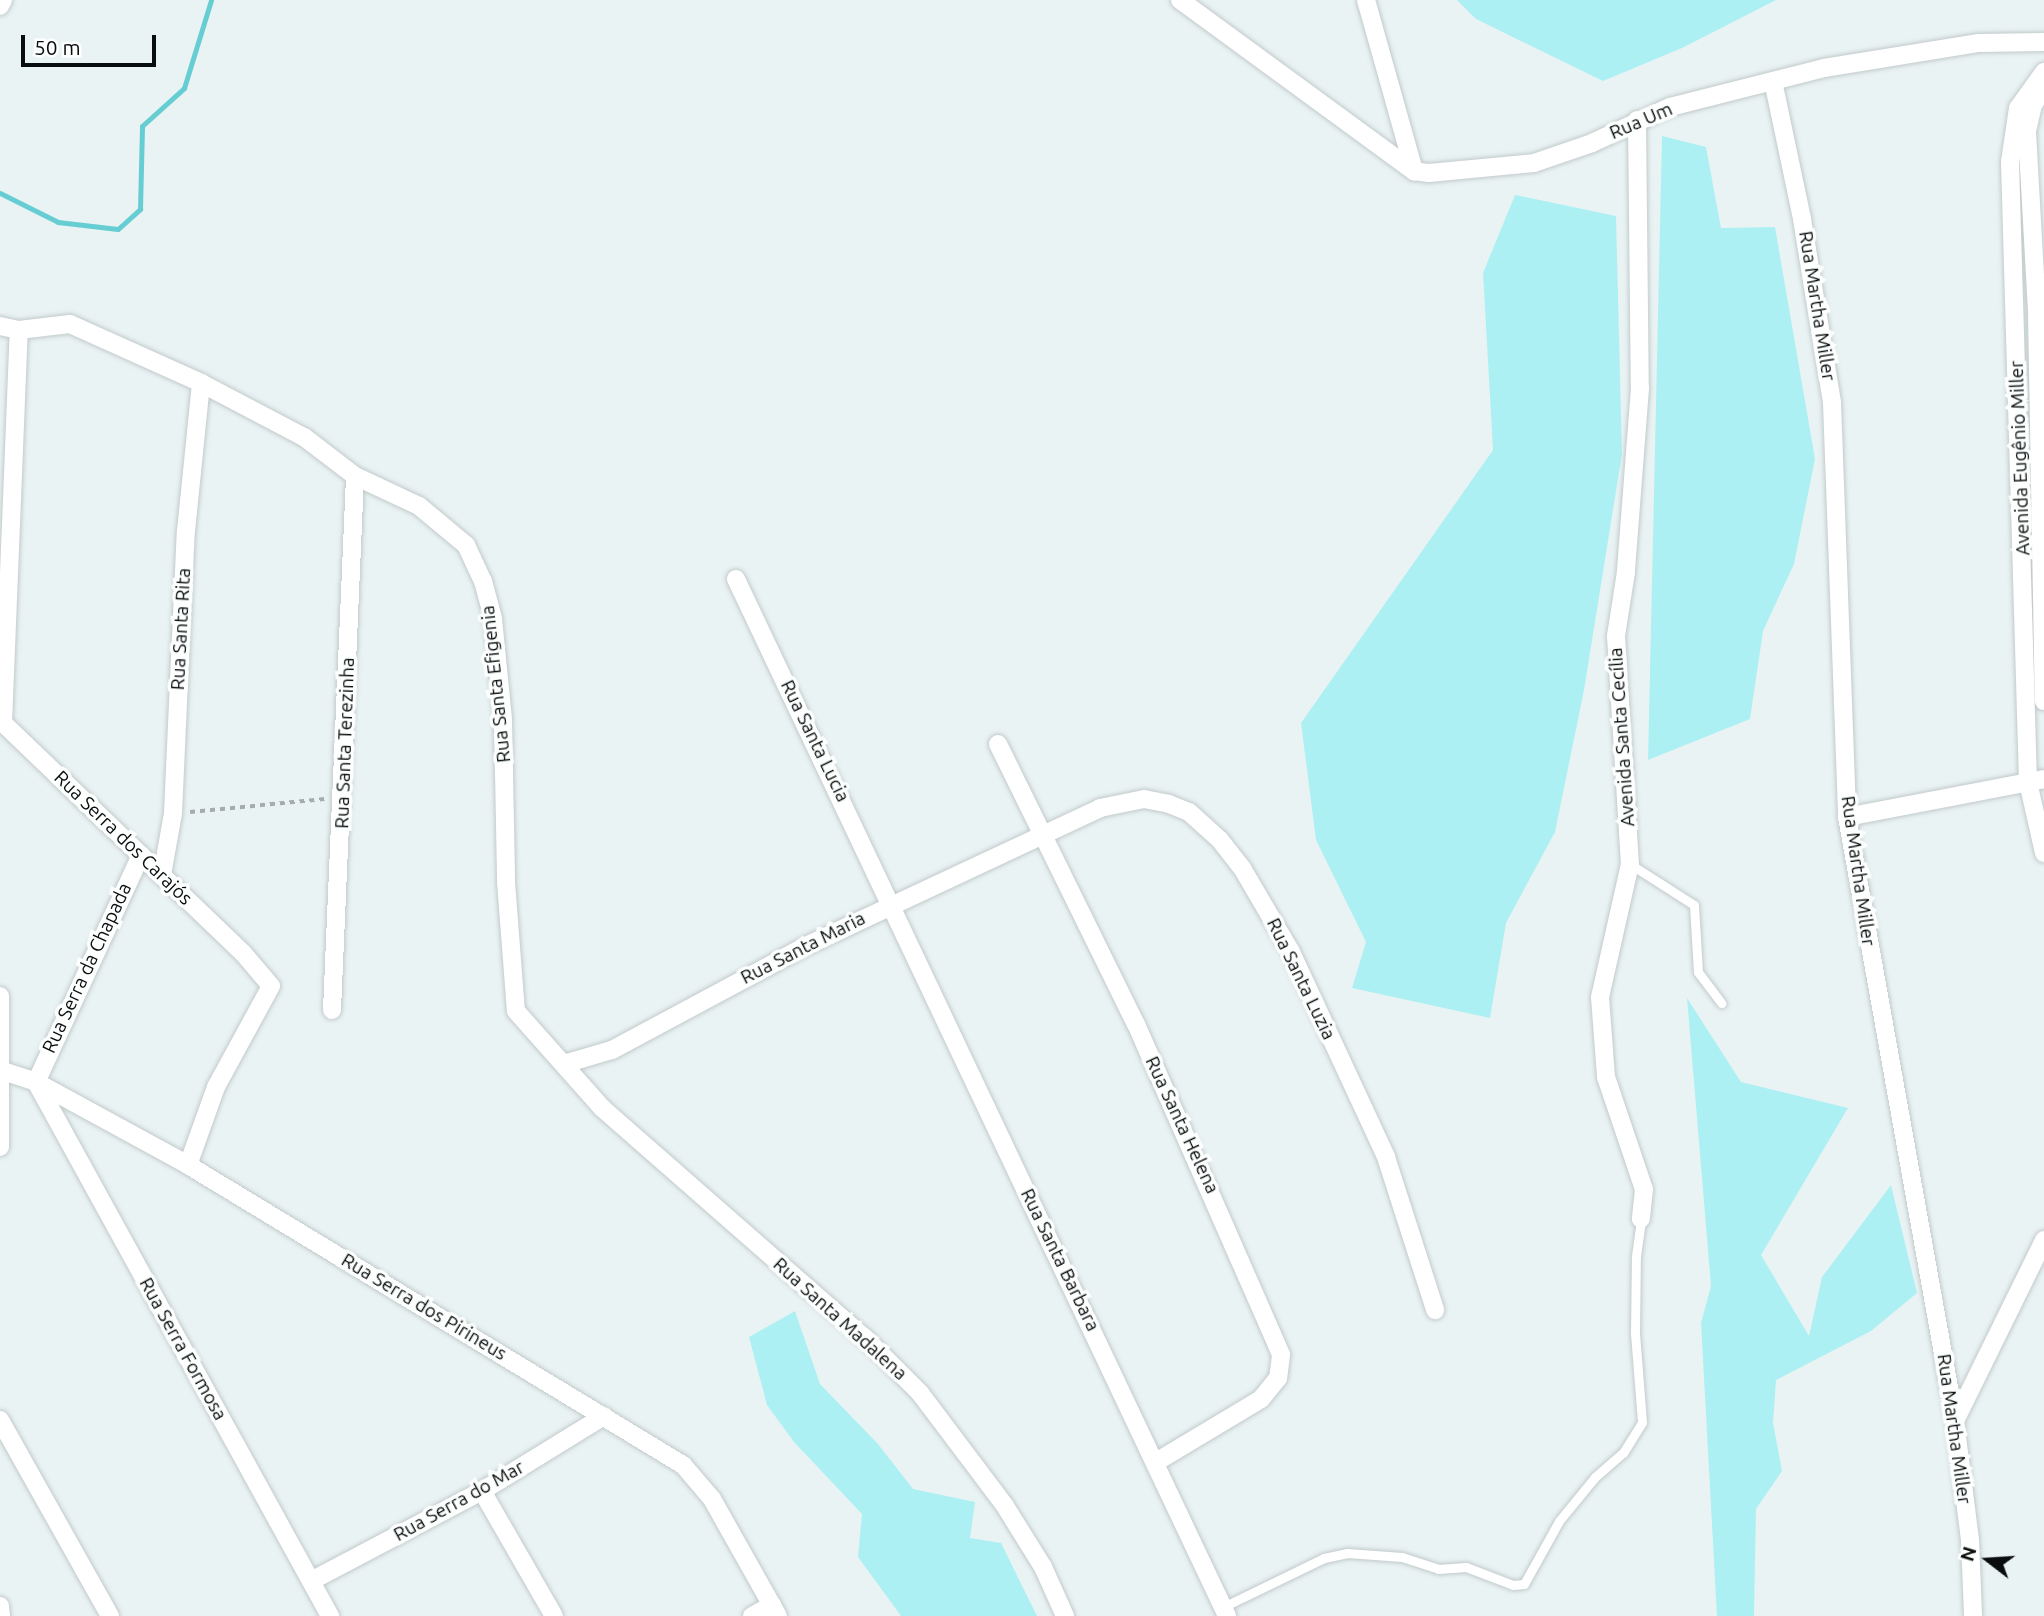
<!DOCTYPE html>
<meta charset="utf-8">
<style>
body{margin:0}
#map{position:relative;width:2044px;height:1616px;overflow:hidden;background:#eaf3f4;font-family:Ubuntu,sans-serif}
div>[style]{position:absolute}
[style*='--x']{left:calc(var(--x)*1px);top:calc(var(--y)*1px);width:calc(var(--w)*1px);rotate:calc(var(--a)*1deg)}
.green>*{inset:0;background:#adf0f3}
.stream>*{height:5px;margin:-2.5px;padding:0 2.5px;transform-origin:2.5px;border-radius:2.5px;background:#66ced3}
.path>*{height:3.5px;margin-top:-1.75px;transform-origin:0;background:repeating-linear-gradient(90deg,#a5acad 0 5px,transparent 0 10px)}
.roads{filter:drop-shadow(0 0 2px #c2cacb) drop-shadow(0 0 2px #c2cacb)}
.lane>*{height:9px;margin:-4.5px;padding:0 4.5px;transform-origin:4.5px;border-radius:4.5px;background:#fff}
.street>*{height:18px;margin:-9px;padding:0 9px;transform-origin:9px;border-radius:9px;background:#fff}
span{translate:-50% -50%;white-space:nowrap;text-align:center;line-height:1.15;-webkit-text-stroke:7px #fdffff;paint-order:stroke}
.street-label{font-size:19px;color:#0a0d0d}
.north{position:absolute;left:1953px;top:1525px;width:70px;height:70px;-webkit-text-stroke:5px #fdffff;paint-order:stroke;rotate:287deg;font-size:19px;font-weight:700;line-height:28px;text-align:center;color:#0a0d0d}
.north::after{content:'';display:block;margin:auto;width:24px;height:32px;background:#0a0d0d;clip-path:polygon(50% 0,100% 100%,50% 72%,0 100%)}
.scale{position:absolute;left:21px;top:35px;width:135px;height:32px;box-sizing:border-box;border:4px solid #0a0d0d;border-top:0;padding-left:9px;font-size:21px;line-height:24px;white-space:nowrap;color:#0a0d0d;-webkit-text-stroke:5px #fdffff;paint-order:stroke}
</style>
<div id="map">
<div class="green">
<i style="clip-path:polygon(1457px 0,1776px 0,1682px 48px,1603px 81px,1476px 19px)"></i>
<i style="clip-path:polygon(1662px 136px,1706px 147px,1721px 228px,1775px 227px,1815px 459px,1794px 564px,1763px 631px,1750px 719px,1648px 760px)"></i>
<i style="clip-path:polygon(1515px 195px,1616px 216px,1622px 454px,1584px 690px,1555px 832px,1506px 923px,1490px 1018px,1352px 988px,1366px 942px,1316px 840px,1301px 723px,1493px 450px,1483px 273px)"></i>
<i style="clip-path:polygon(1687px 998px,1741px 1082px,1848px 1108px,1761px 1255px,1809px 1336px,1822px 1277px,1891px 1185px,1917px 1293px,1871px 1331px,1776px 1380px,1773px 1423px,1782px 1471px,1756px 1509px,1754px 1616px,1717px 1616px,1701px 1323px,1711px 1286px)"></i>
<i style="clip-path:polygon(795px 1311px,820px 1384px,878px 1444px,913px 1489px,975px 1502px,970px 1538px,1001px 1543px,1037px 1616px,901px 1616px,858px 1557px,862px 1514px,794px 1442px,767px 1405px,749px 1337px)"></i>
</div>
<div class="stream">
<i style="--x:0;--y:193;--w:65;--a:26.6"></i>
<i style="--x:58;--y:222;--w:60;--a:6.7"></i>
<i style="--x:118;--y:229;--w:30;--a:-42"></i>
<i style="--x:140;--y:209;--w:83;--a:-88.6"></i>
<i style="--x:142;--y:126;--w:57;--a:-42.1"></i>
<i style="--x:184;--y:88;--w:92;--a:-72.9"></i>
</div>
<div class="path">
<i style="--x:190;--y:812;--w:135;--a:-5.5"></i>
</div>
<div class="roads">
<div class="lane">
<i style="--x:1630;--y:864;--w:76;--a:32.6"></i>
<i style="--x:1694;--y:905;--w:67;--a:86.6"></i>
<i style="--x:1698;--y:972;--w:39;--a:53"></i>
<i style="--x:1223;--y:1607;--w:112;--a:-25.9"></i>
<i style="--x:1324;--y:1558;--w:24;--a:-12"></i>
<i style="--x:1347;--y:1553;--w:55;--a:4.2"></i>
<i style="--x:1402;--y:1557;--w:38;--a:18"></i>
<i style="--x:1438;--y:1569;--w:28;--a:-4"></i>
<i style="--x:1466;--y:1567;--w:50;--a:21"></i>
<i style="--x:1513;--y:1585;--w:11;--a:-5"></i>
<i style="--x:1524;--y:1584;--w:72;--a:-60.9"></i>
<i style="--x:1559;--y:1521;--w:57;--a:-50.7"></i>
<i style="--x:1595;--y:1477;--w:37;--a:-41"></i>
<i style="--x:1623;--y:1453;--w:36;--a:-58"></i>
<i style="--x:1642;--y:1422;--w:89;--a:-94.5"></i>
<i style="--x:1635;--y:1333;--w:77;--a:-89.3"></i>
<i style="--x:1636;--y:1256;--w:37;--a:-82"></i>
</div>
<div class="street">
<i style="--x:1180;--y:0;--w:290;--a:36.2"></i>
<i style="--x:1366;--y:0;--w:178;--a:74.3"></i>
<i style="--x:1414;--y:171;--w:15;--a:8"></i>
<i style="--x:1429;--y:173;--w:105;--a:-5.4"></i>
<i style="--x:1534;--y:163;--w:61;--a:-19"></i>
<i style="--x:1592;--y:143;--w:86;--a:-24.8"></i>
<i style="--x:1670;--y:107;--w:159;--a:-14.2"></i>
<i style="--x:1824;--y:68;--w:157;--a:-9.2"></i>
<i style="--x:1979;--y:43;--w:65;--a:-0.9"></i>
<i style="--x:0;--y:6;--w:7;--a:-63"></i>
<i style="--x:2044;--y:72;--w:44;--a:125.8"></i>
<i style="--x:2018;--y:108;--w:55;--a:98.4"></i>
<i style="--x:2010;--y:162;--w:620;--a:88.34"></i>
<i style="--x:2028;--y:782;--w:73;--a:77.3"></i>
<i style="--x:1773;--y:81;--w:141;--a:78.1"></i>
<i style="--x:1802;--y:219;--w:186;--a:80.7"></i>
<i style="--x:1832;--y:403;--w:414;--a:87.9"></i>
<i style="--x:1847;--y:817;--w:614;--a:79.86"></i>
<i style="--x:1955;--y:1421;--w:120;--a:82.8"></i>
<i style="--x:1970;--y:1540;--w:76;--a:87.7"></i>
<i style="--x:2044;--y:88;--w:20;--a:123"></i>
<i style="--x:2033;--y:105;--w:28;--a:103"></i>
<i style="--x:2027;--y:132;--w:179;--a:86.8"></i>
<i style="--x:2037;--y:311;--w:390;--a:89"></i>
<i style="--x:1637;--y:120;--w:268;--a:89.4"></i>
<i style="--x:1640;--y:388;--w:185;--a:94.4"></i>
<i style="--x:1626;--y:572;--w:65;--a:98.9"></i>
<i style="--x:1616;--y:636;--w:228;--a:86.5"></i>
<i style="--x:1630;--y:864;--w:136;--a:102.7"></i>
<i style="--x:1600;--y:997;--w:80;--a:85.7"></i>
<i style="--x:1606;--y:1077;--w:118;--a:71.3"></i>
<i style="--x:1644;--y:1189;--w:30;--a:96"></i>
<i style="--x:0;--y:326;--w:19;--a:12"></i>
<i style="--x:19;--y:330;--w:51;--a:-6.7"></i>
<i style="--x:70;--y:324;--w:144;--a:24.2"></i>
<i style="--x:201;--y:383;--w:116;--a:27.7"></i>
<i style="--x:304;--y:437;--w:64;--a:37.4"></i>
<i style="--x:355;--y:476;--w:71;--a:25.1"></i>
<i style="--x:419;--y:506;--w:61;--a:39.7"></i>
<i style="--x:466;--y:545;--w:40;--a:65"></i>
<i style="--x:483;--y:581;--w:39;--a:75"></i>
<i style="--x:493;--y:619;--w:101;--a:84.3"></i>
<i style="--x:503;--y:720;--w:162;--a:88.9"></i>
<i style="--x:506;--y:882;--w:129;--a:85.6"></i>
<i style="--x:516;--y:1011;--w:130;--a:48.4"></i>
<i style="--x:602;--y:1108;--w:348;--a:41.2"></i>
<i style="--x:864;--y:1337;--w:79;--a:45"></i>
<i style="--x:920;--y:1393;--w:141;--a:53"></i>
<i style="--x:1005;--y:1506;--w:72;--a:58.1"></i>
<i style="--x:1043;--y:1567;--w:54;--a:65.8"></i>
<i style="--x:736;--y:579;--w:1147;--a:64.66"></i>
<i style="--x:3;--y:723;--w:332;--a:43.8"></i>
<i style="--x:243;--y:953;--w:43;--a:49.7"></i>
<i style="--x:271;--y:986;--w:115;--a:118.6"></i>
<i style="--x:216;--y:1087;--w:83;--a:109.7"></i>
<i style="--x:3;--y:723;--w:393;--a:-87.7"></i>
<i style="--x:998;--y:744;--w:312;--a:63.8"></i>
<i style="--x:1136;--y:1024;--w:361;--a:66.3"></i>
<i style="--x:1281;--y:1355;--w:23;--a:97"></i>
<i style="--x:1278;--y:1378;--w:27;--a:129"></i>
<i style="--x:1261;--y:1399;--w:122;--a:149"></i>
<i style="--x:1847;--y:817;--w:201;--a:-10.9"></i>
<i style="--x:141;--y:855;--w:250;--a:114.8"></i>
<i style="--x:36;--y:1082;--w:610;--a:61.16"></i>
<i style="--x:162;--y:875;--w:63;--a:-79.9"></i>
<i style="--x:173;--y:813;--w:282;--a:-87.4"></i>
<i style="--x:186;--y:531;--w:149;--a:-84.2"></i>
<i style="--x:0;--y:996;--w:151;--a:90"></i>
<i style="--x:332;--y:1010;--w:534;--a:-87.53"></i>
<i style="--x:564;--y:1064;--w:50;--a:-16.3"></i>
<i style="--x:612;--y:1050;--w:220;--a:-28.2"></i>
<i style="--x:806;--y:946;--w:325;--a:-25.1"></i>
<i style="--x:1100;--y:808;--w:45;--a:-11.6"></i>
<i style="--x:1144;--y:799;--w:25;--a:11"></i>
<i style="--x:1169;--y:804;--w:22;--a:22"></i>
<i style="--x:1189;--y:812;--w:42;--a:42.1"></i>
<i style="--x:1220;--y:840;--w:36;--a:52"></i>
<i style="--x:1242;--y:868;--w:97;--a:59.7"></i>
<i style="--x:1291;--y:952;--w:226;--a:65.1"></i>
<i style="--x:1386;--y:1157;--w:161;--a:72.2"></i>
<i style="--x:3;--y:1071;--w:35;--a:18"></i>
<i style="--x:36;--y:1082;--w:173;--a:28.6"></i>
<i style="--x:188;--y:1165;--w:579;--a:31.22"></i>
<i style="--x:683;--y:1465;--w:45;--a:49.5"></i>
<i style="--x:712;--y:1499;--w:134;--a:60.6"></i>
<i style="--x:0;--y:1420;--w:225;--a:60.7"></i>
<i style="--x:1955;--y:1421;--w:202;--a:-63.8"></i>
<i style="--x:482;--y:1491;--w:144;--a:60.1"></i>
<i style="--x:311;--y:1581;--w:193;--a:-27.8"></i>
<i style="--x:482;--y:1491;--w:143;--a:-31.6"></i>
<i style="--x:0;--y:1606;--w:10;--a:84"></i>
<i style="--x:752;--y:1616;--w:23;--a:-29"></i>
</div>
</div>
<div class="street-label">
<span style="left:1641px;top:121px;rotate:-23deg">Rua Um</span>
<span style="left:1817px;top:306px;rotate:81deg">Rua Martha Miller</span>
<span style="left:2020px;top:458px;rotate:-92deg">Avenida Eugênio Miller</span>
<span style="left:181px;top:629px;rotate:-87deg">Rua Santa Rita</span>
<span style="left:496px;top:684px;rotate:-96deg">Rua Santa Efigenia</span>
<span style="left:1622px;top:737px;rotate:-94deg">Avenida Santa Cecília</span>
<span style="left:815px;top:741px;rotate:64deg">Rua Santa Lucia</span>
<span style="left:345px;top:743px;rotate:-88deg">Rua Santa Terezinha</span>
<span style="left:123px;top:838px;rotate:44deg">Rua Serra dos Carajós</span>
<span style="left:1858px;top:871px;rotate:82deg">Rua Martha Miller</span>
<span style="left:803px;top:948px;rotate:-27deg">Rua Santa Maria</span>
<span style="left:87px;top:968px;rotate:-65deg">Rua Serra da Chapada</span>
<span style="left:1301px;top:979px;rotate:64deg">Rua Santa Luzia</span>
<span style="left:1182px;top:1125px;rotate:65deg">Rua Santa Helena</span>
<span style="left:1060px;top:1260px;rotate:64deg">Rua Santa Barbara</span>
<span style="left:424px;top:1307px;rotate:31deg">Rua Serra dos Pirineus</span>
<span style="left:840px;top:1319px;rotate:42deg">Rua Santa Madalena</span>
<span style="left:183px;top:1349px;rotate:61deg">Rua Serra Formosa</span>
<span style="left:1954px;top:1429px;rotate:82deg">Rua Martha Miller</span>
<span style="left:459px;top:1501px;rotate:-29deg">Rua Serra do Mar</span>
</div>
<div class="north">N</div>
<div class="scale">50 m</div>
</div>
